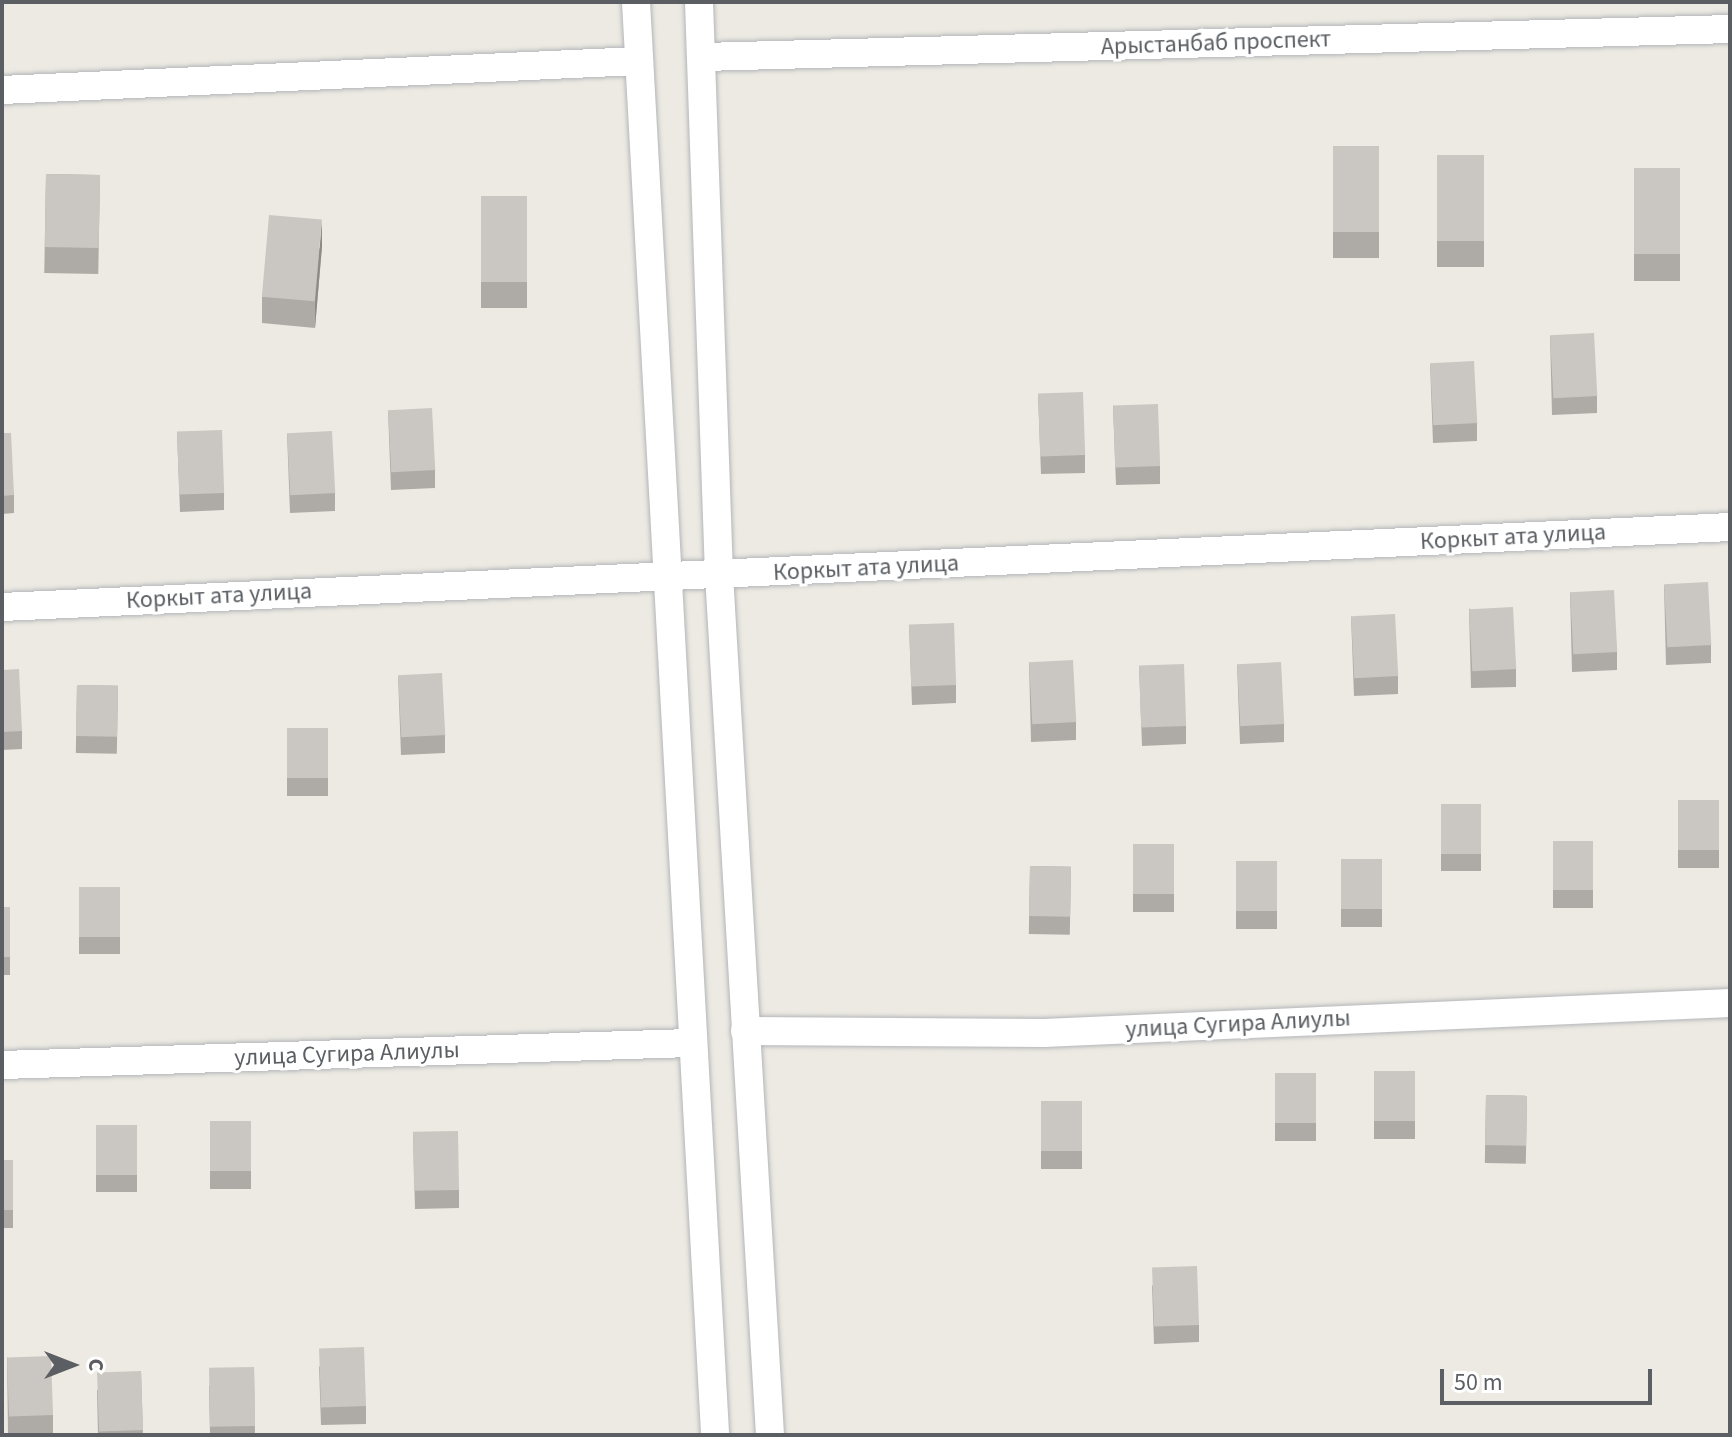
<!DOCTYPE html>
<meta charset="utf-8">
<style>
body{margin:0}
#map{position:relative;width:1732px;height:1437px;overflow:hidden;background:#edeae3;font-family:"Source Sans 3",sans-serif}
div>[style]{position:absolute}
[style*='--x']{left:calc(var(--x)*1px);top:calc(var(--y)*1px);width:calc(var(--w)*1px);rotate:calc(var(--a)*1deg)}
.roads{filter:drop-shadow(0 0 2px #b3b6b9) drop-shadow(0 0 2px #b3b6b9)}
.minor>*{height:28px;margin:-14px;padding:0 14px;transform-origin:14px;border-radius:14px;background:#fff}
.wall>*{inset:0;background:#aeaba7;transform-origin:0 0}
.shaded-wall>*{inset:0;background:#8d8b88}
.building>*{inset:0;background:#cac7c2;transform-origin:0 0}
span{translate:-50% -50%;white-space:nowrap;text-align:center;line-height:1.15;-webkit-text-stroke:6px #fff;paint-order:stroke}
.street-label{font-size:24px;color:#5b5f63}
.frame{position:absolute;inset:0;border:4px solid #5b5f63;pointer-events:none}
.north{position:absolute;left:32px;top:1325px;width:80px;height:80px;-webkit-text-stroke:6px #fff;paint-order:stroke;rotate:90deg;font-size:22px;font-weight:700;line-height:32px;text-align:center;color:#5b5f63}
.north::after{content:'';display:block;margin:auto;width:28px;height:36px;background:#5b5f63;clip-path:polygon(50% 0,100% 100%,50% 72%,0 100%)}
.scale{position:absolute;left:1440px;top:1369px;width:212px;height:36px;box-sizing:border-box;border:4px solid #5b5f63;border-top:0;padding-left:10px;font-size:24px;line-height:28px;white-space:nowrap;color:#5b5f63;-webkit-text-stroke:6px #fff;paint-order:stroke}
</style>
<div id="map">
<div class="roads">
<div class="minor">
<i style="--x:636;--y:2;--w:1435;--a:86.84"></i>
<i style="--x:699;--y:2;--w:572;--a:88"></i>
<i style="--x:719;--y:574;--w:863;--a:86.61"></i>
<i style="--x:703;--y:57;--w:1027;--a:-1.56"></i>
<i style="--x:2;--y:90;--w:638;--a:-2.61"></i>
<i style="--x:2;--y:607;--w:1730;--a:-2.65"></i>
<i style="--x:745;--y:1031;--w:299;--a:0.4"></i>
<i style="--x:1044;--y:1033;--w:687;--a:-2.5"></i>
<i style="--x:2;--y:1065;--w:690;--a:-1.83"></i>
</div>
</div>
<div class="wall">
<i style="left:1333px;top:146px;width:46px;height:112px"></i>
<i style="left:1484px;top:155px;width:112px;height:47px;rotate:90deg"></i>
<i style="left:1634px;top:168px;width:46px;height:113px"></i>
<i style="left:46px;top:174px;width:54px;height:99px;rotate:1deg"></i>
<i style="left:481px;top:196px;width:46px;height:112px"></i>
<i style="clip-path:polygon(322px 246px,315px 328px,262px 323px,262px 297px)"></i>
<i style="clip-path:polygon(1550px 335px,1597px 396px,1597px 413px,1552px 415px)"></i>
<i style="clip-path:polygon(1430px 363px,1477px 423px,1477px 441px,1433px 443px)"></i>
<i style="clip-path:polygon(1038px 394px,1085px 455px,1085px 473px,1041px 474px)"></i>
<i style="clip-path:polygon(1113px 405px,1160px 466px,1160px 484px,1116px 485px)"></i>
<i style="clip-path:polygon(388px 410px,435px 470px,435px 488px,391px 490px)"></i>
<i style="clip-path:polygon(177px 432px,224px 493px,224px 510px,180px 512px)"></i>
<i style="clip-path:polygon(2px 433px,14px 495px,14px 513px,2px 514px)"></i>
<i style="clip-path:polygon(287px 433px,335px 493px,335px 511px,290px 513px)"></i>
<i style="clip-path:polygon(1664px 585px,1711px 645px,1711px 663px,1666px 665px)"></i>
<i style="clip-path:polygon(1570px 592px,1617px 652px,1617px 670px,1572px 672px)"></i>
<i style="clip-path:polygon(1469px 608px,1516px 669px,1516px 687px,1471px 688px)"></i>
<i style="clip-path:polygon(1351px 616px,1398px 676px,1398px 694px,1354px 696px)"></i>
<i style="clip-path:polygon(909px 625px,956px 685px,956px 703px,912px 705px)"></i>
<i style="clip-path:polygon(1029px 662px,1076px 722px,1076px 740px,1031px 742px)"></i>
<i style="clip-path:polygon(1237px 664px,1284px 724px,1284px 742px,1240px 744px)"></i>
<i style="clip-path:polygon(1139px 666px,1186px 726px,1186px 744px,1142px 746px)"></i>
<i style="clip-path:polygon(2px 670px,22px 731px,22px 749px,2px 750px)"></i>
<i style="clip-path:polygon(398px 675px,445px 735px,445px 753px,401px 755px)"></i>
<i style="left:77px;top:685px;width:41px;height:68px;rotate:1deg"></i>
<i style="left:287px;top:728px;width:41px;height:68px"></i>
<i style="left:1678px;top:800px;width:41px;height:68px"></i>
<i style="left:1441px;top:804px;width:40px;height:67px"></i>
<i style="left:1553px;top:841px;width:40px;height:67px"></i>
<i style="left:1133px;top:844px;width:41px;height:68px"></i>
<i style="left:1341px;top:859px;width:41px;height:68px"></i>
<i style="left:1236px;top:861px;width:41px;height:68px"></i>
<i style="left:1030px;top:866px;width:41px;height:68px;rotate:1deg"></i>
<i style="left:79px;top:887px;width:41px;height:67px"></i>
<i style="left:2px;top:907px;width:8px;height:68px"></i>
<i style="left:1374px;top:1071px;width:41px;height:68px"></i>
<i style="left:1275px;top:1073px;width:41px;height:68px"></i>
<i style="left:1486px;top:1095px;width:41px;height:68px;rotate:1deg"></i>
<i style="left:1041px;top:1101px;width:41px;height:68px"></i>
<i style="left:210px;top:1121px;width:41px;height:68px"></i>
<i style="left:96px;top:1125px;width:41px;height:67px"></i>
<i style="clip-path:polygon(413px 1132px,459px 1190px,459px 1208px,415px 1209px)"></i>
<i style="left:2px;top:1160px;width:11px;height:68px"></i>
<i style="clip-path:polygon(1152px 1285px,1199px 1325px,1199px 1342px,1154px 1344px)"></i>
<i style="clip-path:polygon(7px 1357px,53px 1415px,53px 1433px,8px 1434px)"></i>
<i style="clip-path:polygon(319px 1366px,366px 1406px,366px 1424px,321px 1425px)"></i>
<i style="clip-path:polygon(254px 1367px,255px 1435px,210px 1435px,209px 1386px)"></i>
<i style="clip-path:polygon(141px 1371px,143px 1435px,98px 1435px,97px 1390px)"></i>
</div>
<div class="shaded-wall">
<i style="clip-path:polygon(322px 220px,322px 246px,315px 328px,315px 302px)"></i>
</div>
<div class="building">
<i style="left:1333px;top:146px;width:46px;height:86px"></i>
<i style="left:1484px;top:155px;width:86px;height:47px;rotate:90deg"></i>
<i style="left:1634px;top:168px;width:46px;height:86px"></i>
<i style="left:46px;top:174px;width:54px;height:73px;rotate:1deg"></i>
<i style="left:481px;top:196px;width:46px;height:86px"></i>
<i style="left:269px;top:215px;width:53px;height:82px;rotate:5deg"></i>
<i style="left:1594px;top:333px;width:63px;height:44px;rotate:87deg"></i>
<i style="left:1474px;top:361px;width:62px;height:44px;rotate:87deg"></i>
<i style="left:1083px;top:392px;width:63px;height:45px;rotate:88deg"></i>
<i style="left:1158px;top:404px;width:62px;height:45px;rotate:88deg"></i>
<i style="left:432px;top:408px;width:62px;height:44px;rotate:87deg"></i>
<i style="left:222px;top:430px;width:63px;height:45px;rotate:88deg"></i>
<i style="left:332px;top:431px;width:62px;height:45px;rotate:87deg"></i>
<i style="clip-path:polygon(2px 433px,11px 433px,14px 495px,2px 496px)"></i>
<i style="left:1708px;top:582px;width:63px;height:44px;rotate:87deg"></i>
<i style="left:1614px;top:590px;width:62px;height:44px;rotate:87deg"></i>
<i style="left:1513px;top:607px;width:62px;height:44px;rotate:87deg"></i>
<i style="left:1395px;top:614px;width:62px;height:44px;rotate:87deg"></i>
<i style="left:954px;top:623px;width:62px;height:45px;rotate:88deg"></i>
<i style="left:1073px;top:660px;width:62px;height:44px;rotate:87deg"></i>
<i style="left:1281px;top:662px;width:62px;height:44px;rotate:87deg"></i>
<i style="left:1184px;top:664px;width:62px;height:45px;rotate:88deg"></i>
<i style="clip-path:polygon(19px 669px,22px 731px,2px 732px,2px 670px)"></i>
<i style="left:442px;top:673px;width:62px;height:44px;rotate:87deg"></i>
<i style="left:77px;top:685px;width:41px;height:51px;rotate:1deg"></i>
<i style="left:287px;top:728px;width:41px;height:50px"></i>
<i style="left:1678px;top:800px;width:41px;height:50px"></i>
<i style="left:1441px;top:804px;width:40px;height:50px"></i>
<i style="left:1553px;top:841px;width:40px;height:49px"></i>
<i style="left:1133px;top:844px;width:41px;height:50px"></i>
<i style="left:1341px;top:859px;width:41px;height:50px"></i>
<i style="left:1236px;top:861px;width:41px;height:50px"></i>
<i style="left:1030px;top:866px;width:41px;height:50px;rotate:1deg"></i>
<i style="left:79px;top:887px;width:41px;height:50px"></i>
<i style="left:2px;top:907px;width:8px;height:50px"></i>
<i style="left:1374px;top:1071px;width:41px;height:50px"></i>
<i style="left:1275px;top:1073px;width:41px;height:50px"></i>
<i style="left:1486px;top:1095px;width:41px;height:50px;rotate:1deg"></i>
<i style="left:1041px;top:1101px;width:41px;height:50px"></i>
<i style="left:210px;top:1121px;width:41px;height:50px"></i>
<i style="left:96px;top:1125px;width:41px;height:50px"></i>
<i style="left:458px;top:1131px;width:59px;height:45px;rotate:89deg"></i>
<i style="left:2px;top:1160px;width:11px;height:50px"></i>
<i style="left:1197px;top:1266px;width:59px;height:45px;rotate:88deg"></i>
<i style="left:364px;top:1347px;width:59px;height:45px;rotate:88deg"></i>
<i style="left:51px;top:1356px;width:59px;height:44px;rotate:88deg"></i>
<i style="left:254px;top:1367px;width:59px;height:45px;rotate:89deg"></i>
<i style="left:141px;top:1371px;width:59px;height:44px;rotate:88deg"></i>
</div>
<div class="street-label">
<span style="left:1216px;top:43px;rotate:-2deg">Арыстанбаб проспект</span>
<span style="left:1513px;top:537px;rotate:-3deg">Коркыт ата улица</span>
<span style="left:866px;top:568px;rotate:-3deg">Коркыт ата улица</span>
<span style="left:219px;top:596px;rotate:-3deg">Коркыт ата улица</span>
<span style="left:1238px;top:1024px;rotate:-3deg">улица Сугира Алиулы</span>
<span style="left:347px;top:1054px;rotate:-2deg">улица Сугира Алиулы</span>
</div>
<div class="frame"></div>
<div class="north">С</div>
<div class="scale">50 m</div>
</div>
